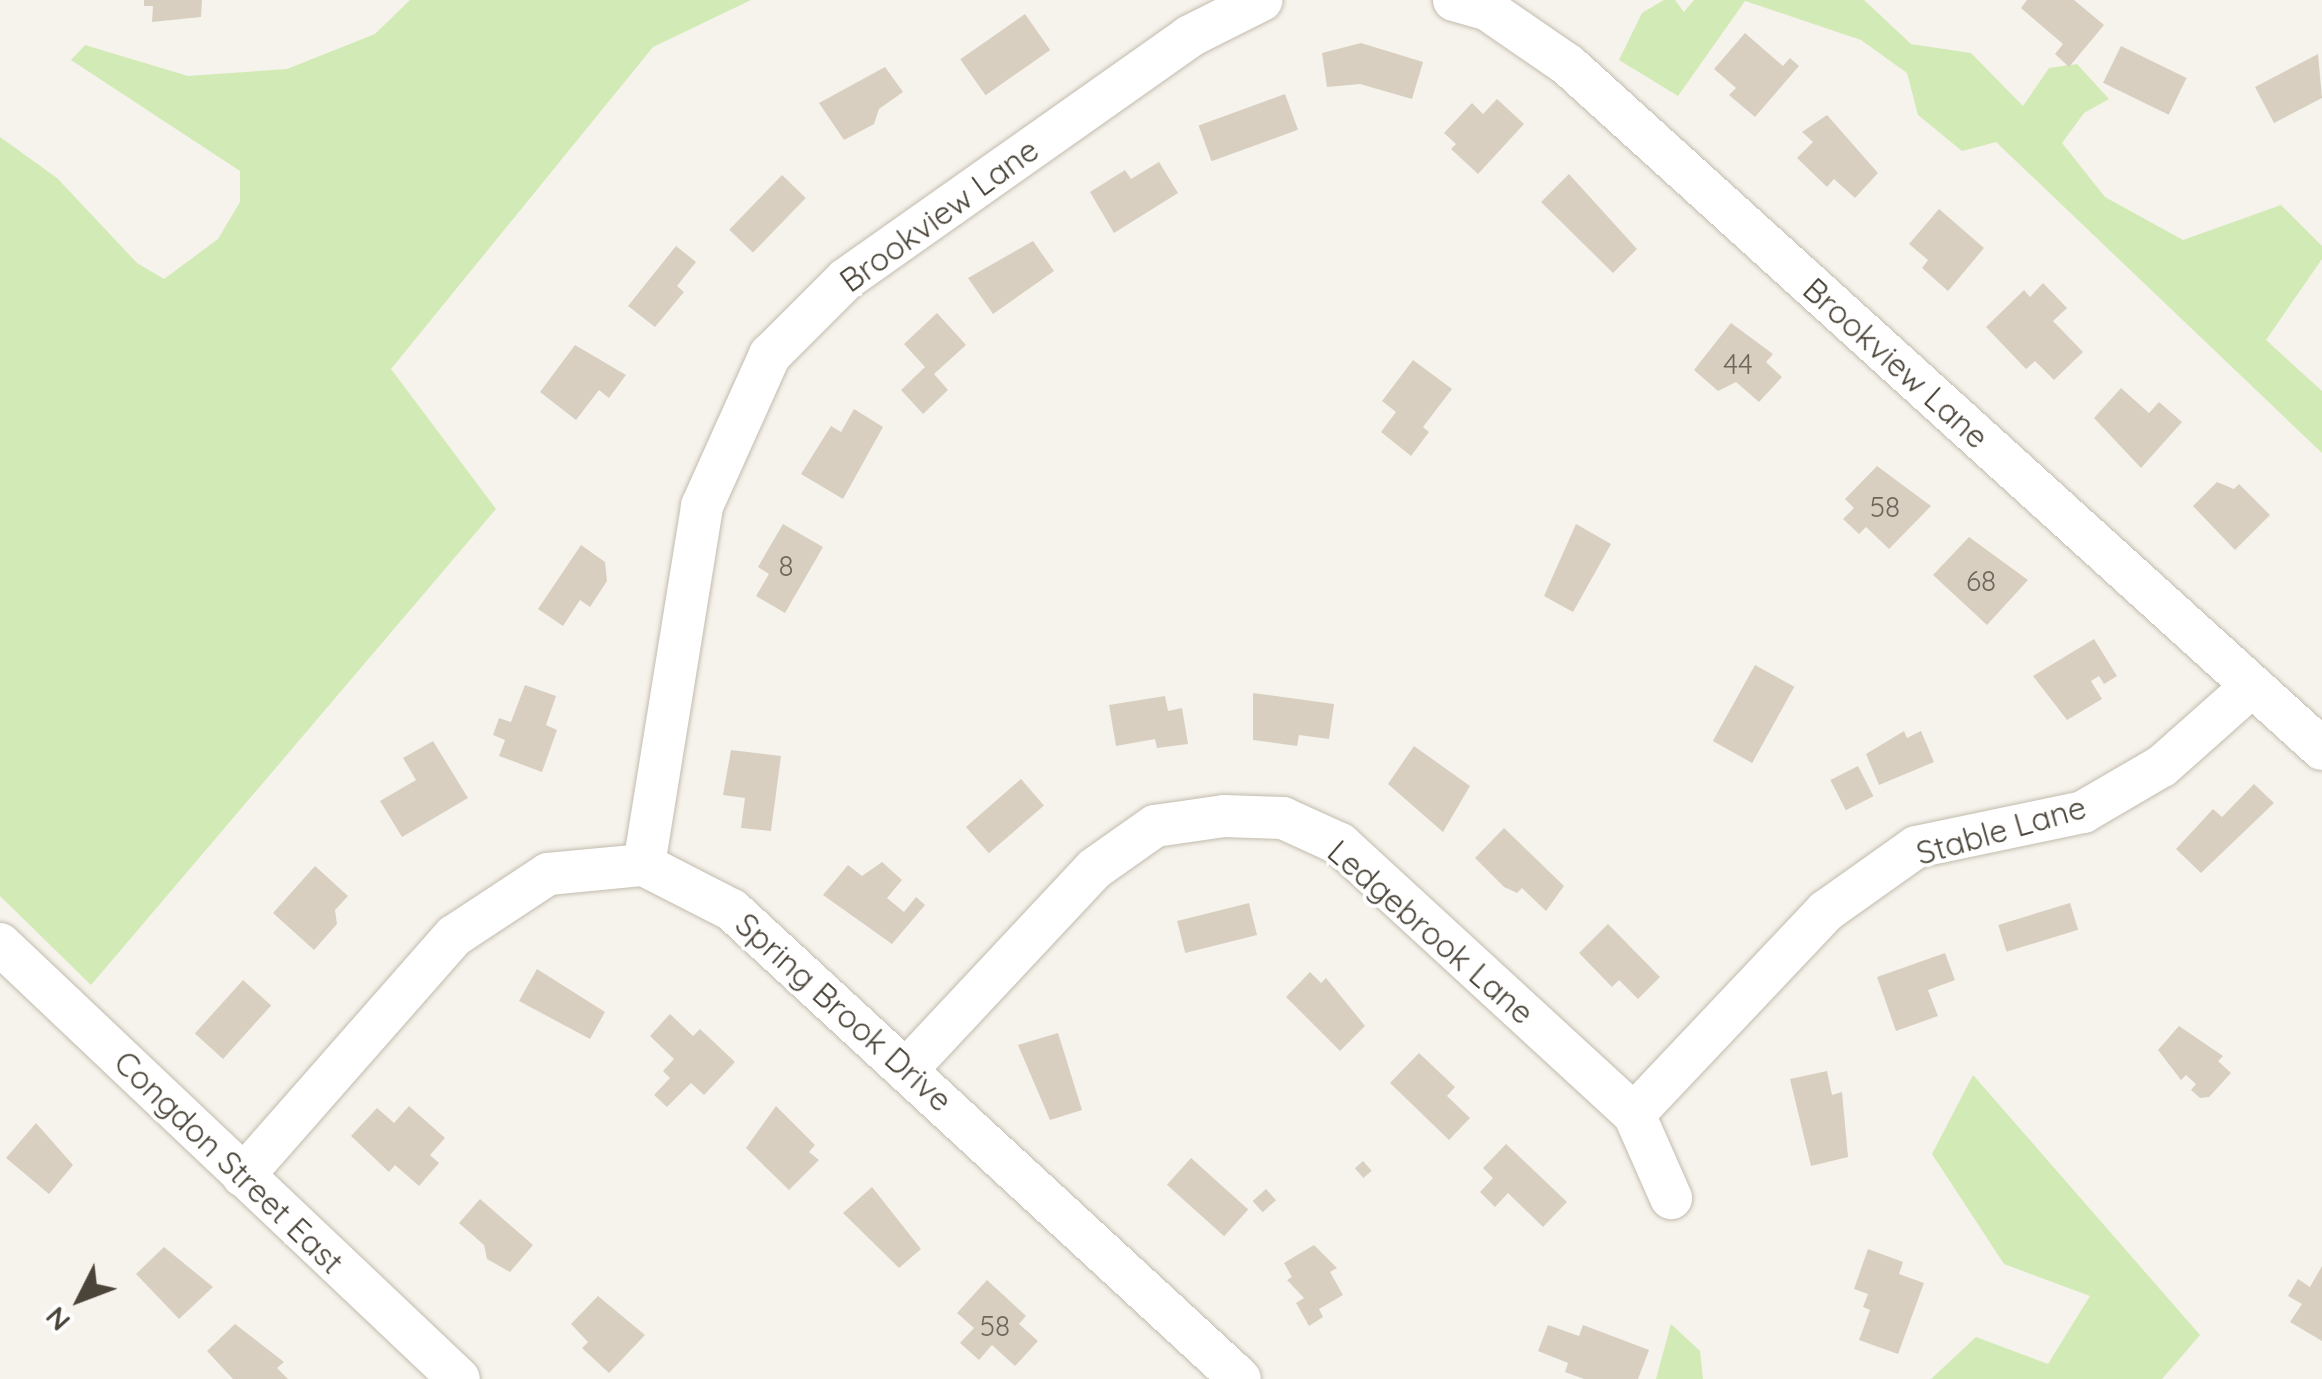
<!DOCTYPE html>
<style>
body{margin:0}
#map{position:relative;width:2322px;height:1379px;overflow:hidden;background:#f6f3ec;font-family:Quicksand,sans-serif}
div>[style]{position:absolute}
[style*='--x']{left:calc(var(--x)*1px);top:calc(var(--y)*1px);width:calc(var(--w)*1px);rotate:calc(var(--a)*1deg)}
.green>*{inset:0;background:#d2eab5}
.building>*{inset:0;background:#d8cfc1;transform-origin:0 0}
.roads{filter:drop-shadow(0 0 2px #c2bbae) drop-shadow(0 0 2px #c2bbae)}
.minor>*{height:42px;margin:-21px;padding:0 21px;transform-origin:21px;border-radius:21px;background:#fff}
span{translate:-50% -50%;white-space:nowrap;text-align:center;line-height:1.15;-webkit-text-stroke:8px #fff;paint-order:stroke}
.number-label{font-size:28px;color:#6e675b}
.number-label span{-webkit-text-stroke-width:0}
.street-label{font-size:32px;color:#4b4439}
.north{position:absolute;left:30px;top:1249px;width:100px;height:100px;-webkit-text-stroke:8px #fff;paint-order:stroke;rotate:228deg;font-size:28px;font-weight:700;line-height:40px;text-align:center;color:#4b4439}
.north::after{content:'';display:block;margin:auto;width:35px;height:45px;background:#4b4439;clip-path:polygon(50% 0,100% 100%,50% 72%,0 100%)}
</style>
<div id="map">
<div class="green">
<i style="clip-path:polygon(410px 0,751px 0,653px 47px,391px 369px,496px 509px,91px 985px,0 896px,0 137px,57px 178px,137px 263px,164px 279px,218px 239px,240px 202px,240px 171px,71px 60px,85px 45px,188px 76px,287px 69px,375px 34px)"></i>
<i style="clip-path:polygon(1664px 0,1675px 0,1684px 12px,1694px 0,1864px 0,1911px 44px,1971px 53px,2023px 106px,2049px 68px,2077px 64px,2109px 99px,2084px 113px,2062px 143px,2105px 197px,2183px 240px,2281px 205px,2322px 246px,2322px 259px,2266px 340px,2322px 391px,2322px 453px,1996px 142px,1962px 151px,1918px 115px,1907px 73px,1861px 40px,1745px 1px,1678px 96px,1619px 60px,1642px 13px)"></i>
<i style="clip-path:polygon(1973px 1075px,2200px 1335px,2162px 1379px,1931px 1379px,1976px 1337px,2048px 1364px,2090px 1296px,2004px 1264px,1932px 1154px)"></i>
<i style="clip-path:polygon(1671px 1324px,1700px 1351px,1703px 1379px,1656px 1379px)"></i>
</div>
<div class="building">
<i style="clip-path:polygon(144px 0,202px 0,201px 17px,152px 22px,153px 6px,144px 6px)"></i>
<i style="clip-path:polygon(2027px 0,2074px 0,2104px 25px,2069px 67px,2055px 54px,2063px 44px,2021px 8px)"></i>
<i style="left:1025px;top:14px;width:44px;height:79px;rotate:55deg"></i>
<i style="clip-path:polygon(1745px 33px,1783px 66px,1790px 58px,1799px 66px,1755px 117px,1729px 95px,1736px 88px,1714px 69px)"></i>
<i style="clip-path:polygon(1361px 43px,1423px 62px,1412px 99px,1360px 84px,1327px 87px,1322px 53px)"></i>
<i style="left:2121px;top:46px;width:73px;height:41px;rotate:26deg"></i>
<i style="clip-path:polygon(2318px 54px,2322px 98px,2274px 123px,2255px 87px)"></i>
<i style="clip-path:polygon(885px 67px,903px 92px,879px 109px,874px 124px,844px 140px,819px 103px)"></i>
<i style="left:1285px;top:94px;width:38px;height:92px;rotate:70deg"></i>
<i style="clip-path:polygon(1497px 99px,1524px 124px,1478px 174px,1451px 149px,1456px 144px,1444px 133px,1472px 103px,1483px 114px)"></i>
<i style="clip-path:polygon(1827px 115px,1878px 173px,1855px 198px,1834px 179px,1827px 187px,1797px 158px,1813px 142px,1802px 132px)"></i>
<i style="clip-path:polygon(1159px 162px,1178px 193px,1114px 233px,1090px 192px,1125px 170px,1131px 179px)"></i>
<i style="clip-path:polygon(1569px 174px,1637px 249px,1613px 273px,1541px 202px)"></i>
<i style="left:782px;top:175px;width:33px;height:76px;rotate:44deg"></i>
<i style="clip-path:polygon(1939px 209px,1984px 248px,1948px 291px,1922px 268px,1928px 260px,1909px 244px)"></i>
<i style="clip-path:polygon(1033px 241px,1054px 271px,993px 314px,968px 278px)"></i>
<i style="clip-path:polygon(676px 246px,696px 262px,677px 286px,684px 292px,655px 327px,628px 306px)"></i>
<i style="clip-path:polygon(2043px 283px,2067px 308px,2053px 321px,2083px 352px,2054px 380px,2035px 361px,2026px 369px,1986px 327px,2024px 290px,2030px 297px)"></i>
<i style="clip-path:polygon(937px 313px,966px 345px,934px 374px,948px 390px,923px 414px,901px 390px,925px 367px,904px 344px)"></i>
<i style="clip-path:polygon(1731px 323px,1773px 354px,1766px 362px,1782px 377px,1759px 402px,1736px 382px,1718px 391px,1694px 370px)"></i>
<i style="clip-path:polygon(575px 345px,626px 375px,609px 398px,599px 390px,576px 420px,540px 392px)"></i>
<i style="clip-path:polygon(1413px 360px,1452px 389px,1423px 427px,1429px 432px,1411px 456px,1381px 432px,1396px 412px,1382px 401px)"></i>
<i style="clip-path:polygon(2121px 388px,2149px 413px,2159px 402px,2182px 422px,2141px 468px,2094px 418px)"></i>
<i style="clip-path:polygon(854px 409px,883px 427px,843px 499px,801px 474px,831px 426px,841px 432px)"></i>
<i style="clip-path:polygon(1877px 466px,1931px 506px,1889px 549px,1866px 527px,1859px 534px,1843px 519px,1854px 508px,1845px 499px)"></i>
<i style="clip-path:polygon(2217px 482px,2234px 489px,2239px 484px,2270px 515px,2235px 550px,2193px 506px)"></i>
<i style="clip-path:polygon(783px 524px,823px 547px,785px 613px,756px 596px,769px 574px,758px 567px)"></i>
<i style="clip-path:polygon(1576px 524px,1611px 544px,1573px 612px,1544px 596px)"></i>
<i style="clip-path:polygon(1969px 537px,2028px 580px,1987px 625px,1933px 575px)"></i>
<i style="clip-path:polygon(581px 545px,605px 562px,607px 581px,590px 607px,580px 600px,563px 626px,538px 609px)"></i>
<i style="clip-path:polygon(2094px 639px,2117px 676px,2104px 684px,2099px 676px,2091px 681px,2102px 699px,2067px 720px,2033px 676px)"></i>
<i style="left:1755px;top:665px;width:45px;height:87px;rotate:29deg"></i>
<i style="clip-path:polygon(525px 685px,556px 696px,546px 725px,557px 730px,542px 772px,499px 756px,505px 740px,493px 735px,499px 718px,511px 722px)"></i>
<i style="clip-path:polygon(1253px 693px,1334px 704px,1329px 739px,1299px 735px,1297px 746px,1253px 740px)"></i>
<i style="clip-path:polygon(1165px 696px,1168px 711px,1182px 708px,1188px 744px,1157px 748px,1155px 739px,1116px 746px,1109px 705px)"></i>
<i style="clip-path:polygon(1904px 731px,1907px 738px,1921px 731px,1934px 762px,1879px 785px,1866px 754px)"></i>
<i style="clip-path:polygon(433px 741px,468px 798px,402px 837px,380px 801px,416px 780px,403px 758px)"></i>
<i style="clip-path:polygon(1414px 746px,1470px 786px,1443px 832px,1388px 784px)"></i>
<i style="clip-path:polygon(731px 750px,781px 756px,771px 831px,741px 828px,745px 798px,723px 795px)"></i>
<i style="left:1858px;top:766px;width:34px;height:31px;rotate:63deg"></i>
<i style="left:1021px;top:779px;width:35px;height:73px;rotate:49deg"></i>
<i style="clip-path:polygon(2254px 784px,2274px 803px,2201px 873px,2176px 849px,2213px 809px,2222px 817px)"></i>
<i style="clip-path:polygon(1504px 828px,1564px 886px,1546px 911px,1522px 888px,1517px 893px,1504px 887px,1475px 858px)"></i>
<i style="clip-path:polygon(882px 862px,902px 880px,887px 898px,904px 912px,916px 897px,925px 905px,892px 944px,823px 895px,848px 865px,862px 876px)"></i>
<i style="clip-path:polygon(315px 866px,348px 896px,335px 910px,337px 924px,314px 950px,273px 913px)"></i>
<i style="left:1249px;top:903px;width:33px;height:74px;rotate:76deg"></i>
<i style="left:2070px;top:903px;width:28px;height:75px;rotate:73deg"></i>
<i style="clip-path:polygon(1608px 924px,1660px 977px,1638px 999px,1619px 980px,1612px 987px,1579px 953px)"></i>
<i style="clip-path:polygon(1945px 953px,1955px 980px,1928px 990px,1938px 1016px,1896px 1031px,1877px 977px)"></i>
<i style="clip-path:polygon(537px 969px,605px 1012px,590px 1039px,519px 1001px)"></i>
<i style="clip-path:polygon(1310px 972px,1321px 983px,1326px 978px,1365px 1026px,1340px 1051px,1286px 997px)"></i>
<i style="left:243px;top:980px;width:38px;height:72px;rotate:42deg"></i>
<i style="clip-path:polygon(670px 1014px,693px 1036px,700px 1029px,735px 1062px,704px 1095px,691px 1083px,667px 1107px,654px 1095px,670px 1078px,663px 1071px,674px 1059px,650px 1036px)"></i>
<i style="clip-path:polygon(2179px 1026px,2223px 1056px,2218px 1061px,2231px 1073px,2209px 1097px,2200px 1098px,2191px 1090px,2196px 1084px,2186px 1075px,2181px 1080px,2158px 1050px)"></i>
<i style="clip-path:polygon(1058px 1033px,1082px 1110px,1050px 1120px,1018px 1045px)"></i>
<i style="clip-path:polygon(1419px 1053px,1455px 1087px,1447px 1096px,1470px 1118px,1449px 1140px,1390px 1083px)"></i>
<i style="clip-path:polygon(1827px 1071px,1832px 1095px,1842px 1092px,1848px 1157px,1811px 1166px,1790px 1079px)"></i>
<i style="clip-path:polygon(409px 1106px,445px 1138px,430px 1155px,439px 1163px,419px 1186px,395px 1165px,389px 1172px,351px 1136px,377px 1108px,394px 1123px)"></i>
<i style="clip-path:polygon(776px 1106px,815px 1145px,809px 1152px,819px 1160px,789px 1190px,746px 1148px)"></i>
<i style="clip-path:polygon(36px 1123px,73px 1165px,49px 1194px,6px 1158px)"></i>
<i style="clip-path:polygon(1506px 1144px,1567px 1202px,1543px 1227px,1508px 1193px,1495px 1207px,1480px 1192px,1493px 1178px,1483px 1168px)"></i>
<i style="left:1191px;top:1158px;width:77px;height:36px;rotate:42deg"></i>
<i style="left:1363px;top:1161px;width:13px;height:11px;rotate:48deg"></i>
<i style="clip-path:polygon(872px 1187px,921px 1249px,899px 1268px,843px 1213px)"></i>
<i style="left:1266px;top:1189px;width:15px;height:18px;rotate:48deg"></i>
<i style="clip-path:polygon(480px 1199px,533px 1245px,510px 1272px,487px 1259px,484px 1245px,459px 1223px)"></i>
<i style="clip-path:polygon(1314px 1245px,1337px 1268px,1330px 1272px,1343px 1295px,1319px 1309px,1323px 1317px,1309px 1326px,1296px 1303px,1304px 1298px,1287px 1280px,1292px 1277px,1284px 1263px)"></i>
<i style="clip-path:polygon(164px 1247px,213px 1287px,179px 1319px,136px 1274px)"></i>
<i style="clip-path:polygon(1868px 1249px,1903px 1262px,1899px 1274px,1924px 1283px,1898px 1354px,1859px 1340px,1870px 1310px,1863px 1307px,1868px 1294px,1854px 1289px)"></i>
<i style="clip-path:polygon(2322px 1266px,2322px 1341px,2290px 1322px,2302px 1304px,2288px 1296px,2298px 1279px,2310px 1287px)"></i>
<i style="clip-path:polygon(987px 1280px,1026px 1316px,1019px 1324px,1038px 1341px,1015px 1366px,992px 1345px,979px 1360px,960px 1343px,974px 1328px,957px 1313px)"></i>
<i style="clip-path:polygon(598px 1296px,645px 1335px,609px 1373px,582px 1348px,588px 1342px,571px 1324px)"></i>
<i style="clip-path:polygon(235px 1324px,284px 1362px,277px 1368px,288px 1379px,233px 1379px,207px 1351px)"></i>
<i style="clip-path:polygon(1548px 1325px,1579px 1336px,1583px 1325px,1649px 1350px,1638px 1379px,1584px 1379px,1565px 1372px,1568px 1363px,1538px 1351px)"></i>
</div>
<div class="roads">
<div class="minor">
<i style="--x:1454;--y:0;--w:35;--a:16"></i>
<i style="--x:1488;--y:10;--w:97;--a:34.5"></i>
<i style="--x:1568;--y:65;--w:1018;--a:42.21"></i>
<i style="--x:644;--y:865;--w:364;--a:-80.8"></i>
<i style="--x:702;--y:506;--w:166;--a:-65.8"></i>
<i style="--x:770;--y:355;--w:107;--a:-45"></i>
<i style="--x:846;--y:279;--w:421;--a:-35.2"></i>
<i style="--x:1190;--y:36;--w:80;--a:-26.6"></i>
<i style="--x:0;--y:944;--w:632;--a:43.46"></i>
<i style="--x:907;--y:1069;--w:274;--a:-46.9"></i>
<i style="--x:1094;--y:869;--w:75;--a:-35.2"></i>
<i style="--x:1155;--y:826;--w:70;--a:-8.2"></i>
<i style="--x:1224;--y:816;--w:59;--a:1.9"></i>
<i style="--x:1283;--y:818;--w:63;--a:24.5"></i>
<i style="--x:1340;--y:844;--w:399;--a:42.6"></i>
<i style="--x:1634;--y:1114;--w:92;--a:66.2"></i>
<i style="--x:1634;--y:1114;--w:279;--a:-46.6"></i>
<i style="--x:1826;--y:911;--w:110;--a:-35.4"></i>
<i style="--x:1916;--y:847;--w:171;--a:-11.8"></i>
<i style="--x:2083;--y:812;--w:91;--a:-30.2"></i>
<i style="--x:2162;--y:766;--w:120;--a:-41.6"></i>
<i style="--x:243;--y:1176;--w:320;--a:-48.7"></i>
<i style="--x:454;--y:936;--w:113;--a:-33.4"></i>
<i style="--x:548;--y:874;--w:96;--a:-5.4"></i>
<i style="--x:644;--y:865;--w:99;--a:27.1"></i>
<i style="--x:732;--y:910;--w:691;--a:42.71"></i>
</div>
</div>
<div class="number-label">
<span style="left:1738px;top:364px">44</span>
<span style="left:1885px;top:507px">58</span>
<span style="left:786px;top:566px">8</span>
<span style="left:1981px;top:581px">68</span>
<span style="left:995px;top:1326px">58</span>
</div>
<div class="street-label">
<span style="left:939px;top:215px;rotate:-36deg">Brookview Lane</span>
<span style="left:1896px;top:363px;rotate:42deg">Brookview Lane</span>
<span style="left:2001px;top:830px;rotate:-16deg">Stable Lane</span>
<span style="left:1431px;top:932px;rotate:41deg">Ledgebrook Lane</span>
<span style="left:844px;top:1012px;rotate:42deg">Spring Brook Drive</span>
<span style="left:229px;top:1162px;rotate:44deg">Congdon Street East</span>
</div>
<div class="north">N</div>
</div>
